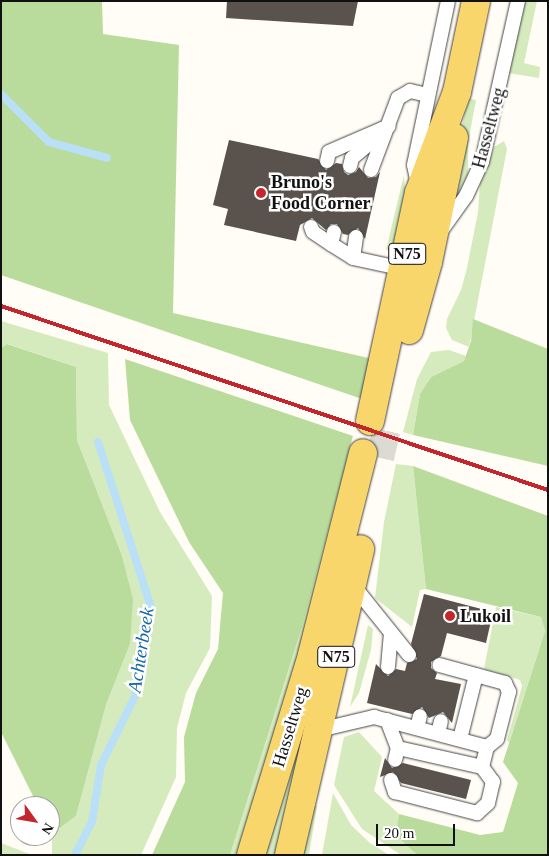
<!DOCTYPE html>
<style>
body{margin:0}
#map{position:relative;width:549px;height:856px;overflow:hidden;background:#fffdf5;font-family:Georgia,serif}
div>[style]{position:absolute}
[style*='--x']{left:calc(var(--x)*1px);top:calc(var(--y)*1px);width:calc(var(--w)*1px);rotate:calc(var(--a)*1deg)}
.green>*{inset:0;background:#d5ebbd}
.forest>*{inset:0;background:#b9dc9c}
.stream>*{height:8px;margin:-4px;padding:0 4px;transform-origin:4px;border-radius:4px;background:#b9e0f7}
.building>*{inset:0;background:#5a524d}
.primary-tunnel>*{height:28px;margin-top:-14px;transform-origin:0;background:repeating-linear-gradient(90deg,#dbdad3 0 28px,transparent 0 42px)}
.roads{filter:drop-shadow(0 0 1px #444) drop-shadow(0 0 1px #444)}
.service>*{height:14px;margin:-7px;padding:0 7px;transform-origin:7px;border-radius:7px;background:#fff}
.primary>*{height:28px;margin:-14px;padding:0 14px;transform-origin:14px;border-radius:14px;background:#f9d66b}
.rail>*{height:4px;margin:-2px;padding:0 2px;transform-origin:2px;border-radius:2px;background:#c4262e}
.dots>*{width:14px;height:14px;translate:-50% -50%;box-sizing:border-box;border:2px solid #fff;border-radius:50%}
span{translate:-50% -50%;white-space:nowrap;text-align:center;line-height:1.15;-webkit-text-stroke:5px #fff;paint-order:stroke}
.shield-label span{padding:1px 4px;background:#fff;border:1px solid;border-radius:4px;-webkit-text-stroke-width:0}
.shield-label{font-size:16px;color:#111;font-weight:700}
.street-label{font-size:18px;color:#111}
.poi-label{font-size:18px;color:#111;font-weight:700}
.left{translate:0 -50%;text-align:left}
.water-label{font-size:19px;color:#1768a6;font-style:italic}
.frame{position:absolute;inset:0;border:2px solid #111;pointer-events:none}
.north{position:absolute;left:10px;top:796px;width:50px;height:50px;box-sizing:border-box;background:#fff;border:1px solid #a0a0a0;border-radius:50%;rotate:122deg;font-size:14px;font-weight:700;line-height:20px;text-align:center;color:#111}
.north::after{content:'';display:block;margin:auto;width:18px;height:22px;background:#c4262e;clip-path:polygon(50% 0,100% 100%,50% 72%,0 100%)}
.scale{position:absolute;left:376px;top:824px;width:79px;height:22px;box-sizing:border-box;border:2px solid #111;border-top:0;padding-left:6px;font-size:15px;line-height:18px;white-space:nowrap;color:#111;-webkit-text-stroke:4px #fff;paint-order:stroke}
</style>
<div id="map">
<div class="green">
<i style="clip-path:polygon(524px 1px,537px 1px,524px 63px,540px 67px,539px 78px,508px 73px)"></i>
<i style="clip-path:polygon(468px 98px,476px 100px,468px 143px,468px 179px,459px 197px,445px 210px)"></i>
<i style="clip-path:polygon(504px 141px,507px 149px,469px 347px,452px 340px,446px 328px,447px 319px,461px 290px,467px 268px,478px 212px,480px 183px,494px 147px)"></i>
<i style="clip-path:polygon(404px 175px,407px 218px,395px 251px,386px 250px)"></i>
<i style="clip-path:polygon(1px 321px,108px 353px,109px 405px,160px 512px,212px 596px,210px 648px,186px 693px,177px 728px,176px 777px,141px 855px,52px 855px,52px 834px,76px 816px,106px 705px,130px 644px,121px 553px,77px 440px,76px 367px,8px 344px,1px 348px)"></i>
<i style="clip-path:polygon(449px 350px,466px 356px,464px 361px,431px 377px,420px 394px,413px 435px,403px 432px,417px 379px,431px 352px)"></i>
<i style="clip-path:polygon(348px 452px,356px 455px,335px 542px,238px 855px,230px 855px,302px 627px)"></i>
<i style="clip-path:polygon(396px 464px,413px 466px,426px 589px,420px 590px,412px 627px,375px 598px,384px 522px)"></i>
<i style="clip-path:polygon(496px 607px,541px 617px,545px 631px,509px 743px,507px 740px,522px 686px,520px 680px,484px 669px)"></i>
<i style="clip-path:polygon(368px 625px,373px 629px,371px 650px,359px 693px,350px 707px)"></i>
<i style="clip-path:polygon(325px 660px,278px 855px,258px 855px)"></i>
<i style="clip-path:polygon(359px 732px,382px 757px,374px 791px,399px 814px,397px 835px,417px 855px,401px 855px,362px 829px,334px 785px,344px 737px)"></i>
<i style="clip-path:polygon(333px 793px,351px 825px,370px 843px,389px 855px,322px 855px)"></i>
<i style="clip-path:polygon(313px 805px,317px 806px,309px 855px,301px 855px)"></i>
<i style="clip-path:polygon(1px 843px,32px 855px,1px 855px)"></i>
</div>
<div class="forest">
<i style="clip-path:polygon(1px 1px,102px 1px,103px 34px,179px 45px,173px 313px,373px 359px,365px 400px,1px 275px)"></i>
<i style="clip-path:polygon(473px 319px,548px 349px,548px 466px,413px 435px,420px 394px,431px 377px,464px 361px,471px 341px)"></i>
<i style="clip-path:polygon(7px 344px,76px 367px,77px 440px,121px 553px,133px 599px,130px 644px,106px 705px,76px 816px,52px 834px,50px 806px,38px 806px,1px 732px,1px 348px)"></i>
<i style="clip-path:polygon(125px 359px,353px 436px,302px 627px,230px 855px,152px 855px,185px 782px,184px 737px,196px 693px,218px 649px,223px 593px,189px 542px,130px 420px)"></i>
<i style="clip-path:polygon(413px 466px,548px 516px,548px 855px,417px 855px,396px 835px,399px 814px,480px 835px,503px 832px,518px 783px,503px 762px,545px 631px,541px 617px,426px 589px)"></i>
</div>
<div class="stream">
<i style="--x:1;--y:94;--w:68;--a:45"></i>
<i style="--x:49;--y:142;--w:60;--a:15.4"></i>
<i style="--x:75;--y:855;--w:37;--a:-63"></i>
<i style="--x:92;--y:822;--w:58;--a:-81"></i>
<i style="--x:101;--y:765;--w:77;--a:-63.8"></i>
<i style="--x:135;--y:696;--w:93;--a:-80.7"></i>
<i style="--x:150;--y:604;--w:170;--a:-107.8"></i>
</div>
<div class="building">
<i style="clip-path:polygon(227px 1px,358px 1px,353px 26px,226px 18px)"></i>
<i style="clip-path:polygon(229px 140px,318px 159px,326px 170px,336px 163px,342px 164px,344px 172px,348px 175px,356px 172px,359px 167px,368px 178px,376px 177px,380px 172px,365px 239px,358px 228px,348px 235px,343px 234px,337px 224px,331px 224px,326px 230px,312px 218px,300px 225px,296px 241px,224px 225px,228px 209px,213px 205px)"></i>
<i style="clip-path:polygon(424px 594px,493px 612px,486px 643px,447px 633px,441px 656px,431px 662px,431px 668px,437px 673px,435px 679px,461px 684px,452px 723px,443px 712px,429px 718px,422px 707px,412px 714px,367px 703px,376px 664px,388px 676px,396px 669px,405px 671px,407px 663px,417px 659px,411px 644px)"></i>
<i style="clip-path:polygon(385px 758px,392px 768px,403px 763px,471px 780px,466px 799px,401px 783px,393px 772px,380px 777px)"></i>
</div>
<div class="primary-tunnel">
<i style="--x:380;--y:458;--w:32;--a:-77"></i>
</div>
<div class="roads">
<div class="service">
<i style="--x:327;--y:161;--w:9;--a:-77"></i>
<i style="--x:329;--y:152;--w:65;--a:-23.4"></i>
<i style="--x:350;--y:166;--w:8;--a:-76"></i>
<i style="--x:352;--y:158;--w:33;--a:-40"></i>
<i style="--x:371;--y:170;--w:77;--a:-69.4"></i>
<i style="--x:398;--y:98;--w:14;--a:-30"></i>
<i style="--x:410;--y:91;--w:18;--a:13"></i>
<i style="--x:418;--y:184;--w:19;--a:-102"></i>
<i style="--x:414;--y:165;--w:167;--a:-78.3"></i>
<i style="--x:311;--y:227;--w:5;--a:68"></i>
<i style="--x:313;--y:232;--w:22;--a:34"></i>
<i style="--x:441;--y:231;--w:43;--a:-54.5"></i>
<i style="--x:466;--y:196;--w:38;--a:-65"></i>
<i style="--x:482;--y:162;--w:165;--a:-77.4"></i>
<i style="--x:334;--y:232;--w:12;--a:104"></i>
<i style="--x:331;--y:244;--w:26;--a:32"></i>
<i style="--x:356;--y:237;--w:21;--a:98"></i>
<i style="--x:353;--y:258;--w:52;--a:12.2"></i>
<i style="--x:352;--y:584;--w:91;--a:51.2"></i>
<i style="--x:388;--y:667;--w:34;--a:-85"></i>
<i style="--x:387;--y:720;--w:30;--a:69"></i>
<i style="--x:398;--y:748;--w:12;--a:104"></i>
<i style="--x:417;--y:728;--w:12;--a:-76"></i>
<i style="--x:319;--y:730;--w:57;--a:-13.3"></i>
<i style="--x:374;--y:717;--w:117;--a:14.9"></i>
<i style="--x:487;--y:747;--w:13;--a:-39"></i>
<i style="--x:497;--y:739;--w:49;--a:-75.7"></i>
<i style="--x:509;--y:692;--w:10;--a:-114"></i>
<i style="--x:505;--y:683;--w:68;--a:-164.7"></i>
<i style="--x:438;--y:733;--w:12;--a:-76"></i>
<i style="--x:460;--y:739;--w:66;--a:-76"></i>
<i style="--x:398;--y:748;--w:86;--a:12.7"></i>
<i style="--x:391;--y:780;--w:13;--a:72"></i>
<i style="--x:395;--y:792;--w:85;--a:14.4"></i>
<i style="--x:477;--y:813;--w:15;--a:-42"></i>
<i style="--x:488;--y:803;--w:22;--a:-77"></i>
<i style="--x:493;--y:782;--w:19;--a:-126"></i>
<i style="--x:482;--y:767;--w:21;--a:-76"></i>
</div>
<div class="primary">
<i style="--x:409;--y:330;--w:71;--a:-74.4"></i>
<i style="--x:428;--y:262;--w:127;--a:-78.2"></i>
<i style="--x:370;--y:421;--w:233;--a:-77.9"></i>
<i style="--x:419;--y:193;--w:108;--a:-69.4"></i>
<i style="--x:457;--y:92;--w:93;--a:-78.2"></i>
<i style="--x:251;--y:855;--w:209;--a:-73"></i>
<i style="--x:312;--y:655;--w:208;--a:-75.8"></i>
<i style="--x:289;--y:855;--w:314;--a:-76.9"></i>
</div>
</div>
<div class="rail">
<i style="--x:1;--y:306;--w:577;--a:18.59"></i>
</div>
<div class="dots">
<i style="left:261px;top:193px;background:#c4262e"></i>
<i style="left:450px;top:616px;background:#c4262e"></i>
</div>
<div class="shield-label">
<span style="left:407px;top:254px">N75</span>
<span style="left:336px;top:657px">N75</span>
</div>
<div class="street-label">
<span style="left:489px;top:128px;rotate:-75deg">Hasseltweg</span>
<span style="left:290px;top:727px;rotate:-73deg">Hasseltweg</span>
</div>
<div class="poi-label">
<span class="left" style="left:271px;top:193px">Bruno's<br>Food Corner</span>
<span class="left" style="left:460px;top:616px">Lukoil</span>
</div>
<div class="water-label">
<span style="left:141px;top:650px;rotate:-81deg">Achterbeek</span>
</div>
<div class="frame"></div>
<div class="north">N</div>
<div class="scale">20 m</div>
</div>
